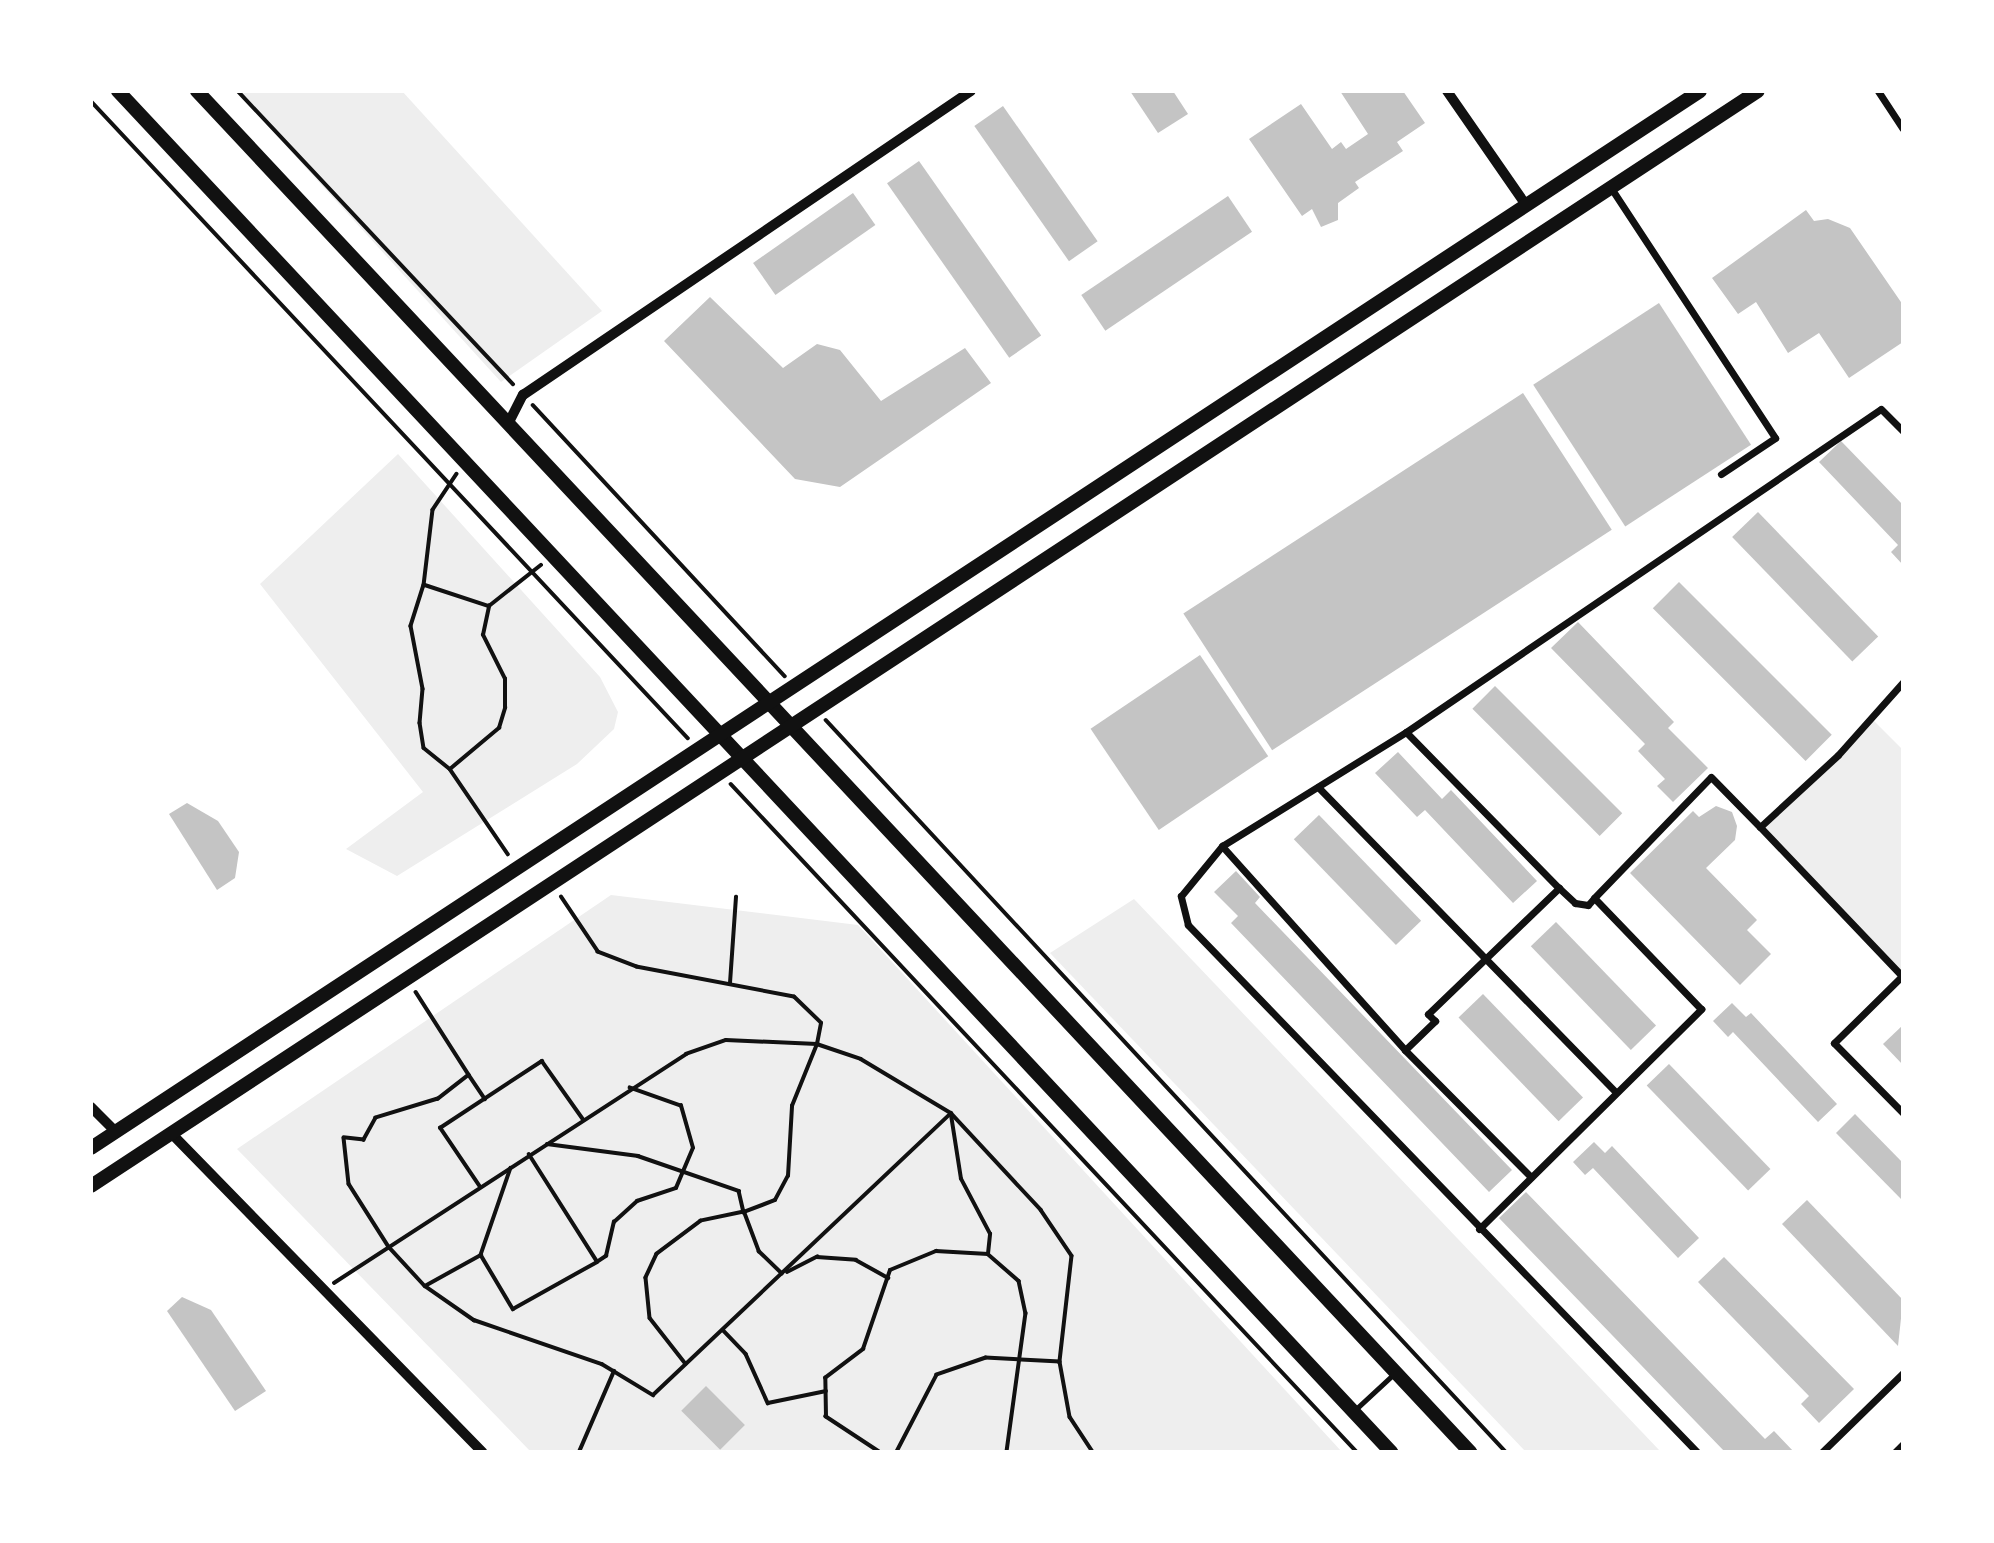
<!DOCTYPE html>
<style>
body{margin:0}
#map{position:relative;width:1994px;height:1543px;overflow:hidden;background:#fff;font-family:"Noto Sans",sans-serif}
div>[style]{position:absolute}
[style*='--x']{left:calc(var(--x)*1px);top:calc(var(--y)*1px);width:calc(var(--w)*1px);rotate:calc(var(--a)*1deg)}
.green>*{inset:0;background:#eee}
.building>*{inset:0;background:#c4c4c4;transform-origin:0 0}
.path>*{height:3.5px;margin:-1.75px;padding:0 1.75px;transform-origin:1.75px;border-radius:1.75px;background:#111}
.service>*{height:4.5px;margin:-2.25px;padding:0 2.25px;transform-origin:2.25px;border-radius:2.25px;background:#111}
.minor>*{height:7px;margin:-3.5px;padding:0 3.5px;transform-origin:3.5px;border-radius:3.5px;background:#111}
.tertiary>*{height:10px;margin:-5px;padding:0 5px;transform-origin:5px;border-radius:5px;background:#111}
.primary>*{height:14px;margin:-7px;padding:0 7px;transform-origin:7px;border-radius:7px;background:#111}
span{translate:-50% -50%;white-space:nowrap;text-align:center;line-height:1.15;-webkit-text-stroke:5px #fff;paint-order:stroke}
.frame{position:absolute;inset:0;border:93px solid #fff;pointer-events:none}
</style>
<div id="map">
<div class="green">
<i style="clip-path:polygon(236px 91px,402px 91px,602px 311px,501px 382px)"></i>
<i style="clip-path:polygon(398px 454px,600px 677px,618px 712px,614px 729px,577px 764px,397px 876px,346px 849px,423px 792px,260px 584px)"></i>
<i style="clip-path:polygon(1871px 718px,1903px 750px,1903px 975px,1760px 827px)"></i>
<i style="clip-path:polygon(611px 895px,858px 925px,1342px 1452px,531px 1452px,237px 1149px)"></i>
<i style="clip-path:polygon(1134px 899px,1661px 1452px,1526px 1452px,1050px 953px)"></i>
</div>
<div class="building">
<i style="clip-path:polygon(1130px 91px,1173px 91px,1188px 114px,1158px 133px)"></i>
<i style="clip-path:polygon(1340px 91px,1403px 91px,1425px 123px,1397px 142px,1403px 151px,1355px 182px,1359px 188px,1338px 203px,1338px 220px,1321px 227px,1312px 209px,1302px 216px,1249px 139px,1301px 104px,1332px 149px,1341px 142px,1346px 149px,1368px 134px)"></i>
<i style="left:1003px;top:106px;width:165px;height:35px;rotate:55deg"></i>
<i style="left:919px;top:161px;width:213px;height:39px;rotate:55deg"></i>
<i style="left:853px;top:193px;width:39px;height:122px;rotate:55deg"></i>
<i style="left:1228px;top:196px;width:43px;height:177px;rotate:56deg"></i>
<i style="clip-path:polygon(1806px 210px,1814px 221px,1828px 219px,1850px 228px,1903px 305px,1903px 342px,1849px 378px,1819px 333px,1788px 353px,1756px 302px,1738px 314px,1712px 278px)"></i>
<i style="clip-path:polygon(710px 297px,783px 368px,817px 344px,840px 350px,881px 401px,965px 348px,991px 383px,840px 487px,795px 479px,664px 341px)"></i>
<i style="left:1659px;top:303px;width:169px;height:150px;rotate:57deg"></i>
<i style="left:1523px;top:393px;width:163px;height:405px;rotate:57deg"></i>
<i style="clip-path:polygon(1841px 441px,1903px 505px,1903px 565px,1891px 552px,1898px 545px,1819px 462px)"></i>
<i style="left:1758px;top:512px;width:173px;height:36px;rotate:46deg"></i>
<i style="left:1679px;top:582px;width:216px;height:37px;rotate:45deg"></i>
<i style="clip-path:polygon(1578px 622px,1674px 722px,1668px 728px,1708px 768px,1673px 802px,1657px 786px,1665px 779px,1638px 751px,1645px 744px,1551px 648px)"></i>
<i style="left:1200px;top:655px;width:122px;height:132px;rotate:56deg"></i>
<i style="left:1495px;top:686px;width:180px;height:32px;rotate:45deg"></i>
<i style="clip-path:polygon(1398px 752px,1442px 799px,1451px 790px,1537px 881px,1513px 903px,1425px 810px,1417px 817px,1375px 773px)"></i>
<i style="clip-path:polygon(187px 803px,218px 821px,239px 852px,235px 878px,217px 890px,169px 814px)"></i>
<i style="clip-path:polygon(1716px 806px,1732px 812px,1737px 826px,1735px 840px,1706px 868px,1757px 920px,1747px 930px,1771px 954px,1740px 985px,1630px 873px,1693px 811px,1699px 817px)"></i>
<i style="left:1319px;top:815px;width:147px;height:35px;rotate:46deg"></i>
<i style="clip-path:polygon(1236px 871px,1260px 897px,1255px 903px,1512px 1170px,1489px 1192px,1231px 923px,1238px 916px,1214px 892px)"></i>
<i style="left:1556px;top:922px;width:144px;height:35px;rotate:46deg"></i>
<i style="left:1483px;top:994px;width:144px;height:34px;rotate:46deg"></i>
<i style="clip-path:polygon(1732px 1003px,1746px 1017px,1751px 1013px,1837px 1104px,1818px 1122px,1733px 1032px,1728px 1037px,1713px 1021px)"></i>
<i style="clip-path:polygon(1903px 1025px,1903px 1065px,1883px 1044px)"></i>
<i style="left:1669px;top:1064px;width:146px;height:31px;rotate:46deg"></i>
<i style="clip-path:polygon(1855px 1114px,1903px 1163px,1903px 1201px,1836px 1133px)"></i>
<i style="clip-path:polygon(1594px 1142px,1605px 1153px,1612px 1146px,1699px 1238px,1678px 1258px,1593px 1168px,1585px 1175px,1573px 1162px)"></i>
<i style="clip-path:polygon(1526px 1192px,1765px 1439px,1774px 1431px,1794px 1452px,1725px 1452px,1499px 1218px)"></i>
<i style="clip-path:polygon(1807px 1200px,1903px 1300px,1898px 1346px,1782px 1224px)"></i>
<i style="clip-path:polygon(1724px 1257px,1854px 1389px,1819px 1423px,1801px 1404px,1809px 1396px,1698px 1282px)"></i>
<i style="clip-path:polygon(182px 1297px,211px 1310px,266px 1391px,235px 1411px,167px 1311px)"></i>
<i style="left:706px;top:1386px;width:55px;height:35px;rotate:45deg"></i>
</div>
<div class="path">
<i style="--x:238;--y:91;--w:402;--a:46.8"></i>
<i style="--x:91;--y:101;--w:873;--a:46.86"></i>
<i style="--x:533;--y:405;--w:370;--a:47.1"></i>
<i style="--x:457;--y:474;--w:43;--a:123.7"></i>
<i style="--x:433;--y:510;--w:76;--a:96.8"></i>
<i style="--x:424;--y:585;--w:43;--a:107.6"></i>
<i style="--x:411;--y:626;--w:64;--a:79.2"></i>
<i style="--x:423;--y:689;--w:34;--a:95"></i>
<i style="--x:420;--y:723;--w:25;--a:81"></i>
<i style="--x:424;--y:748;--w:33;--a:39"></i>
<i style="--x:450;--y:769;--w:103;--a:55.7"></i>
<i style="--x:425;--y:585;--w:67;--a:18.2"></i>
<i style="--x:826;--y:720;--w:999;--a:47.11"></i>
<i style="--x:450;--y:769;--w:64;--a:-39.9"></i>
<i style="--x:499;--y:728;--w:21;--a:-73"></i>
<i style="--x:505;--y:708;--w:29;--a:-90"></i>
<i style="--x:505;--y:679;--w:49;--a:-116.6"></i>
<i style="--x:483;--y:635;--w:30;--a:-78"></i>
<i style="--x:489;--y:606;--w:66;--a:-38.3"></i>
<i style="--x:731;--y:784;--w:915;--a:46.86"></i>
<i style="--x:730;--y:983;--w:86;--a:-86"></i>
<i style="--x:416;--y:992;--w:98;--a:57.4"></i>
<i style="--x:469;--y:1075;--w:39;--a:142"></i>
<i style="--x:438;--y:1099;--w:65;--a:163"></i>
<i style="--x:376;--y:1118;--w:25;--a:119"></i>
<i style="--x:364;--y:1140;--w:20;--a:-174"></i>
<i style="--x:344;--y:1138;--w:46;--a:83.8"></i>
<i style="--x:349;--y:1184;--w:75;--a:57.6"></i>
<i style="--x:389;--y:1247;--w:53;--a:47.3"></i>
<i style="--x:425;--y:1286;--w:60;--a:34.8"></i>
<i style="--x:474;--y:1320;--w:135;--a:19"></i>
<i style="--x:602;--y:1364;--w:60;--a:31.3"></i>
<i style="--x:653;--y:1395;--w:410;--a:-43.4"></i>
<i style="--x:469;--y:1075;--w:29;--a:56"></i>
<i style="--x:547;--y:1144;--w:92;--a:7.5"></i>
<i style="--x:638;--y:1156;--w:107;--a:19.1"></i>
<i style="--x:739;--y:1191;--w:22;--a:77"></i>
<i style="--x:744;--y:1212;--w:44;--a:168.2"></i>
<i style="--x:701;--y:1221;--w:55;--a:143.1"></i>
<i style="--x:657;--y:1254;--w:26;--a:115"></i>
<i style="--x:646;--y:1278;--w:40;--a:84.3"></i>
<i style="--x:650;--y:1318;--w:58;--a:52"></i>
<i style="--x:511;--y:1168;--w:92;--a:109"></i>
<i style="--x:481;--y:1255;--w:63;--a:59.3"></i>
<i style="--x:513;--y:1309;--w:96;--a:-29.2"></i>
<i style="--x:597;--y:1262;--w:127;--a:-122.4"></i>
<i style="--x:480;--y:1187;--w:71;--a:-124.1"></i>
<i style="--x:440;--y:1128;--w:122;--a:-33.3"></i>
<i style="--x:542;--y:1061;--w:71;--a:54.7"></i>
<i style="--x:988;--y:1254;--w:41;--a:41.1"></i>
<i style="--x:1019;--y:1281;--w:33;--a:78"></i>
<i style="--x:1026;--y:1313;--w:140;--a:97.8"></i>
<i style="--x:597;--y:1262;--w:11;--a:-34"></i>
<i style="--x:606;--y:1256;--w:35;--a:-77"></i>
<i style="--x:614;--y:1222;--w:31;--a:-42"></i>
<i style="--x:637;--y:1201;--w:41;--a:-18.4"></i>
<i style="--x:676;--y:1188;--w:43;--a:-67"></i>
<i style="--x:693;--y:1148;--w:44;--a:-105.9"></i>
<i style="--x:681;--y:1106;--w:54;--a:-160.6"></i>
<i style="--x:787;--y:1272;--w:34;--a:-27"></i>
<i style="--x:817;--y:1257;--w:39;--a:4"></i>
<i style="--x:856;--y:1260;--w:37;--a:29"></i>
<i style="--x:782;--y:1274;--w:32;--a:-136"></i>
<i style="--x:759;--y:1252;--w:43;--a:-110.6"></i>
<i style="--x:744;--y:1212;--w:33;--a:-21"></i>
<i style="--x:775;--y:1200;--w:27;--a:-62"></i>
<i style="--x:788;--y:1176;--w:70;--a:-86.7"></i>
<i style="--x:792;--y:1106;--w:67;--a:-68"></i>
<i style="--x:817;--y:1044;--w:46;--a:18.8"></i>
<i style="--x:861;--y:1059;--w:105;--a:31"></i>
<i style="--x:951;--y:1113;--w:132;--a:47.1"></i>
<i style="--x:1041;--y:1210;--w:55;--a:56"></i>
<i style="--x:1072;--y:1256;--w:107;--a:96.5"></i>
<i style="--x:1060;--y:1362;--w:74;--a:-176.9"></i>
<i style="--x:986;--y:1358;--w:52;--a:160.9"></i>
<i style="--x:937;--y:1375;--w:87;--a:117.5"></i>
<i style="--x:334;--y:1283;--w:420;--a:-33"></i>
<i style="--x:686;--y:1054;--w:42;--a:-19.3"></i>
<i style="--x:726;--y:1040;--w:91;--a:2.5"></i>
<i style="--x:817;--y:1044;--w:21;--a:-79"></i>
<i style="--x:821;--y:1023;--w:37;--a:-136"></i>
<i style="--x:794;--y:997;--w:160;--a:-169.2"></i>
<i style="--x:637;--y:967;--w:42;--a:-159"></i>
<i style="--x:598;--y:952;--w:66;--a:-123.9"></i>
<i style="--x:425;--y:1286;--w:64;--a:-29"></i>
<i style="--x:723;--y:1330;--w:33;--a:46"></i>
<i style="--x:746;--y:1354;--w:54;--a:65.8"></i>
<i style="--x:768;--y:1403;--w:59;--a:-11.7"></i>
<i style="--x:1060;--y:1362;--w:56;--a:79.7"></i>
<i style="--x:1070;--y:1417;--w:42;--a:56.7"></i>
<i style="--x:579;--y:1452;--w:88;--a:-66.6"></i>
<i style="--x:879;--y:1452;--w:64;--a:-146.6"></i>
<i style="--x:826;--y:1417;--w:39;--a:-91"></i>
<i style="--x:825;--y:1378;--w:48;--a:-37.3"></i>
<i style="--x:863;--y:1349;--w:83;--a:-71.1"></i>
<i style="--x:890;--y:1270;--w:50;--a:-22.4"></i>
<i style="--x:936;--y:1251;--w:52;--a:3.3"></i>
<i style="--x:988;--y:1254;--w:20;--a:-84"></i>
<i style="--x:990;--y:1234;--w:62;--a:-117.8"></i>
<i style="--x:961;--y:1179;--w:65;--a:-98.9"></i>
</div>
<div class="service">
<i style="--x:1355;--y:1410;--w:54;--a:-42.8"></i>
</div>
<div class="minor">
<i style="--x:1878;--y:91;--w:45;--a:56.7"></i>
<i style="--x:1611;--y:188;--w:299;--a:56.7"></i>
<i style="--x:1775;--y:438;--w:65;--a:146.3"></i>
<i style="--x:1406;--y:732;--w:219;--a:45.6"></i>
<i style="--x:1318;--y:787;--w:426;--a:45.7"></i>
<i style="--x:1222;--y:846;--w:274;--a:48.1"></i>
<i style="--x:1903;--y:975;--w:97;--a:135.4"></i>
<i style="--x:1834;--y:1043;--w:98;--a:45.4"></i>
<i style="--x:1902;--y:976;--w:206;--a:-133.6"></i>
<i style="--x:1760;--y:827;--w:106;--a:-42.7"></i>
<i style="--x:1838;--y:755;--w:98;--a:-48.3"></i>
<i style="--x:1531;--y:1177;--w:179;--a:-134.8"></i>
<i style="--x:1405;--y:1050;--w:42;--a:-44"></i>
<i style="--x:1435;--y:1021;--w:10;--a:-135"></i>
<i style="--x:1428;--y:1014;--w:182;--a:-43.9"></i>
<i style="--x:1559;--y:888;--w:22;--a:43"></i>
<i style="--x:1575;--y:903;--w:13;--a:9"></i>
<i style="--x:1588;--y:905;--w:9;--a:-49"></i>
<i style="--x:1479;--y:1229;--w:313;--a:-44.7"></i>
<i style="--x:1701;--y:1009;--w:154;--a:-133.9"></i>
<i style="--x:1594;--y:898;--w:168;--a:-46"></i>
<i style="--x:1711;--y:777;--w:70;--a:45.6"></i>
<i style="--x:1697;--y:1452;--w:733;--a:-134"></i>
<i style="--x:1188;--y:925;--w:30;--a:-104"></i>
<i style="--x:1181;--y:896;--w:65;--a:-50.6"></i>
<i style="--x:1222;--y:846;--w:216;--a:-31.8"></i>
<i style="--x:1406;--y:732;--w:574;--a:-34.22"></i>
<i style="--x:1881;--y:409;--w:31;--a:45"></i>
<i style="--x:1822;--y:1452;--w:113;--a:-44.3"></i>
<i style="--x:1895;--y:1452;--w:11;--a:-45"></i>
</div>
<div class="tertiary">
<i style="--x:1447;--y:91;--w:139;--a:55.3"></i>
<i style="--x:508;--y:424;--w:33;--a:-63"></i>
<i style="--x:523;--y:395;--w:541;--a:-34.16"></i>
<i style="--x:91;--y:1107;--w:35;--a:45"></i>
<i style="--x:171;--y:1133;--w:446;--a:45.7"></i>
</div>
<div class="primary">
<i style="--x:118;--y:91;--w:1864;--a:46.91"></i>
<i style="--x:197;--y:91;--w:1864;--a:46.91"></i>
<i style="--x:91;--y:1148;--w:1925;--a:-33.3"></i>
<i style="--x:91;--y:1186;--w:1994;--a:-33.3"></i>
</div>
<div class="frame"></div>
</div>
